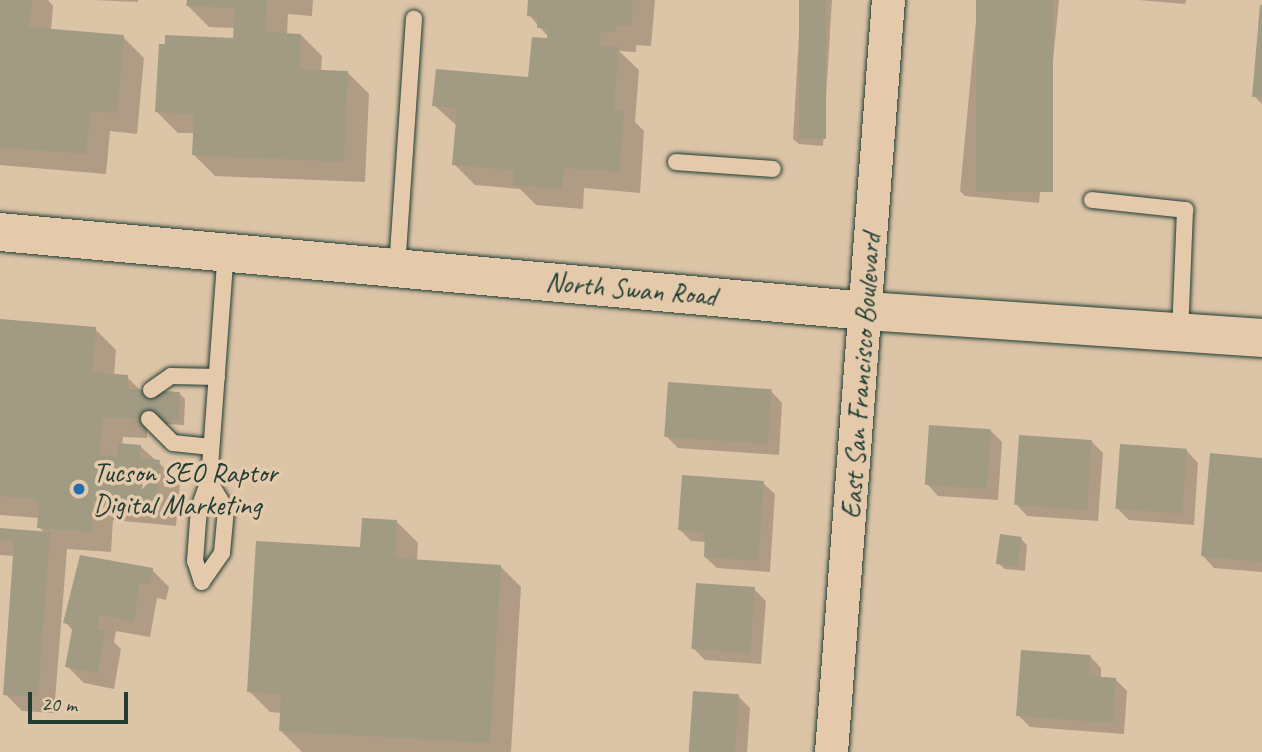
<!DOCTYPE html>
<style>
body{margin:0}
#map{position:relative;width:1262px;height:752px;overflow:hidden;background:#dcc4a6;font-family:Caveat,sans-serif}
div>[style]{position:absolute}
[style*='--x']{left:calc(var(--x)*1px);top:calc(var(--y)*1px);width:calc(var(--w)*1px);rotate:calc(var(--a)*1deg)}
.shadow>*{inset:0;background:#0003}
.building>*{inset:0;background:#a29b83;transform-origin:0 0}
.roads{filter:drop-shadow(0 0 2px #1f3d34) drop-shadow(0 0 2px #1f3d34)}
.service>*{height:16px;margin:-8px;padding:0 8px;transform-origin:8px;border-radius:8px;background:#e4caab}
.minor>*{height:33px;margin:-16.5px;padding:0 16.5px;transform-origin:16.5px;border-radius:16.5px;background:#e4caab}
.primary>*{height:38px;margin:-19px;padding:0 19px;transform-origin:19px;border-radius:19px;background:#e4caab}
.dots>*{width:19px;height:19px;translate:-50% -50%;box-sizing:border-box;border:4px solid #e4caab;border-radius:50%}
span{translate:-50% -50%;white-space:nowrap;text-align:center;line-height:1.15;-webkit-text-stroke:7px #e4caab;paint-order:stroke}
.street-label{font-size:28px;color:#1f3d34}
.poi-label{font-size:28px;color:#1f3d34}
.left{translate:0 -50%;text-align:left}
.scale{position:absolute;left:28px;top:692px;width:100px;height:32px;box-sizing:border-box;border:4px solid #1f3d34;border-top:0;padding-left:9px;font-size:21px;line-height:24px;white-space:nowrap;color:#1f3d34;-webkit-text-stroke:5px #e4caab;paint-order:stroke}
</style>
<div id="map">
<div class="shadow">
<i style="clip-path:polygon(0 0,48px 0,53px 6px,51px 30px,123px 37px,144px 58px,137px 134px,110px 131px,106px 174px,0 165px)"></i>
<i style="clip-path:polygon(93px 0,138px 0,138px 2px)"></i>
<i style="clip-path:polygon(188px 0,313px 0,312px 16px,288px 14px,287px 35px,301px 35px,322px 56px,321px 72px,348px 73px,369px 94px,365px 182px,215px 176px,194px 155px,195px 133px,178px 133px,157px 112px,235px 40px,236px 28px,209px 27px,188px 6px)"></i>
<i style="clip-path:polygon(530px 0,655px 0,651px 46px,636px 45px,636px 52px,619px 51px,639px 70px,635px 122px,644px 131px,640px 193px,584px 188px,583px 209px,536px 205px,520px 189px,475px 185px,454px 164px,457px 126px,434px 105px,530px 78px,551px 40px,529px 15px)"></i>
<i style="clip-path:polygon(801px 0,832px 0,823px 146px,799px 144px,793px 139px)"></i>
<i style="clip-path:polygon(978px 0,1059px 0,1039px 203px,965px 196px,960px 191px)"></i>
<i style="clip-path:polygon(1139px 0,1186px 0,1185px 4px)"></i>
<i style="clip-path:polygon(1262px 3px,1262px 104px,1254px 96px)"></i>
<i style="clip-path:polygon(0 321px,95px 329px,116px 350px,114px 376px,127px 377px,142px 392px,180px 394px,185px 399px,184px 425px,147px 423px,147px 438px,123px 437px,122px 445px,141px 447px,180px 482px,176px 526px,113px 520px,111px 552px,67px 549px,54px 713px,22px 711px,5px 694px,15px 556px,0 555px,0 530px,46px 534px,39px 527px,40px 518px,0 515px)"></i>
<i style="clip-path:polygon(771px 391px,782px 403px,779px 455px,678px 448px,666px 436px)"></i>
<i style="clip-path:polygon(991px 431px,1002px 442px,998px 500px,938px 496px,927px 484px)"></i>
<i style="clip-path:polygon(1091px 441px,1103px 453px,1098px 521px,1027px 516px,1016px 504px)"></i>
<i style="clip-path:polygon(1187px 451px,1198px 463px,1194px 525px,1129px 520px,1118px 509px)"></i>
<i style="clip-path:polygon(1262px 460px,1262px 572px,1214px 568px,1203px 556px)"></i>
<i style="clip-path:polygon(763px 483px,775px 494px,770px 572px,717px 568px,705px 557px,706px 542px,691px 541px,680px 530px)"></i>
<i style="clip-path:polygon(397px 522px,418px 543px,417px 561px,500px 566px,521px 587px,511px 752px,302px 752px,281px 731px,282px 713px,270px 712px,249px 691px,362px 549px)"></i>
<i style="clip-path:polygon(1021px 539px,1027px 545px,1025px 571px,1005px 569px,999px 564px)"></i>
<i style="clip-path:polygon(152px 570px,169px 587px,166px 600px,157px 598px,150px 637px,116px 631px,114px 642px,121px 649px,114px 689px,84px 683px,67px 666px,73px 631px,65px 622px)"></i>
<i style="clip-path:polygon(754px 589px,766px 601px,761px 664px,705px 660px,693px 648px)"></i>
<i style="clip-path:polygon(1090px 656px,1101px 668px,1101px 679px,1116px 680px,1127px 691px,1124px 734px,1030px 727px,1018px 715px)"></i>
<i style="clip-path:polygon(738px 696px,750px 708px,747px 752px,691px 752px)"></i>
</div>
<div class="building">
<i style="clip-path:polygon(0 0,32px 0,29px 27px,124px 35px,117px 113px,90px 111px,86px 154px,0 147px)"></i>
<i style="clip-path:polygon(187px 0,267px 0,266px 32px,301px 34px,299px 69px,348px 71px,344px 162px,192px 155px,194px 114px,155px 112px,159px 44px,165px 44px,165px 35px,233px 38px,235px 8px,186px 6px)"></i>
<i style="clip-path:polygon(528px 0,633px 0,631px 26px,616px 25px,615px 32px,601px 31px,600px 46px,618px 47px,614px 112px,624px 109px,619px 172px,564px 168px,562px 189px,513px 185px,514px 170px,452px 165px,457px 108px,432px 106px,436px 69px,528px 77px,532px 37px,547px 38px,548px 29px,537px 28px,537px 17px,527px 16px)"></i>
<i style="left:799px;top:0;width:27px;height:139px"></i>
<i style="left:976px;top:0;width:77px;height:192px"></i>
<i style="clip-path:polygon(1260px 5px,1262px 5px,1262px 97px,1252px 97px)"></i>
<i style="clip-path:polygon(0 319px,96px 327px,92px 372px,128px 375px,128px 389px,180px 392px,179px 420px,103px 417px,99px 455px,117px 456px,118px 443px,141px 445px,140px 458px,160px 460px,156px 505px,93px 500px,91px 532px,37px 528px,39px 500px,0 496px)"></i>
<i style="left:668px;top:382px;width:104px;height:55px;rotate:4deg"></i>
<i style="left:929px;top:425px;width:62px;height:60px;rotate:4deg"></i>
<i style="left:1019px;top:435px;width:73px;height:70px;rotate:4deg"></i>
<i style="left:1120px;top:444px;width:67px;height:65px;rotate:4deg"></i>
<i style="clip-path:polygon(1210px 453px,1262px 458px,1262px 562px,1201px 556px)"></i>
<i style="clip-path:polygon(682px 475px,764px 481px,758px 561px,704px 557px,705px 532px,678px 530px)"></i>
<i style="clip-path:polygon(362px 518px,397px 520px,395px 558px,501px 565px,490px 743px,279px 731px,281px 694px,247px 692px,256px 541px,360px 547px)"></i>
<i style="clip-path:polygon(0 528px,50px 532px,38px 697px,3px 695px,14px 541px,0 540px)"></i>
<i style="left:1000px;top:534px;width:22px;height:30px;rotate:8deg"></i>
<i style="clip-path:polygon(80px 555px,153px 568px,150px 584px,140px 582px,134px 621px,100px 615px,97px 629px,105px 630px,98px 673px,65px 667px,73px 625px,63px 623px)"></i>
<i style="left:696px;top:583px;width:59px;height:66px;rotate:4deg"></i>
<i style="clip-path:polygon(1021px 650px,1090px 655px,1089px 676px,1116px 678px,1113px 723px,1016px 716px)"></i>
<i style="left:693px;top:691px;width:46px;height:61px;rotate:4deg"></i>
</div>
<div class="roads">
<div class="service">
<i style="--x:676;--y:162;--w:97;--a:4.1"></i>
<i style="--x:1092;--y:200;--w:94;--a:6.1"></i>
<i style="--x:1185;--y:210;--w:122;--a:92.3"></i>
<i style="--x:397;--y:268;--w:250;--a:-86.1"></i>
<i style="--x:151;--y:390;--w:24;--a:-35"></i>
<i style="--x:171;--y:376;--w:46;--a:1.2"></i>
<i style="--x:149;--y:419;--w:34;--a:45"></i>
<i style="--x:173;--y:443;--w:38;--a:6"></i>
<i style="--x:209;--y:481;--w:33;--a:59"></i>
<i style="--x:226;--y:509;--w:44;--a:95.2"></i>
<i style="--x:222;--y:553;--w:35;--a:125"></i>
<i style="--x:202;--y:582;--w:22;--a:-108"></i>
<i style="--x:195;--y:561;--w:53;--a:-85.7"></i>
<i style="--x:199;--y:508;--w:29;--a:-70"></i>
<i style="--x:209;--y:481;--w:230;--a:-85.8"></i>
</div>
<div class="minor">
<i style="--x:831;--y:752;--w:754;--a:-85.67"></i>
</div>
<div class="primary">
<i style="--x:0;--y:232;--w:871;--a:5.21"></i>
<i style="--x:867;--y:311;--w:396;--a:3.9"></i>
</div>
</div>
<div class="dots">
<i style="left:79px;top:489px;background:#1f6fb2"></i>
</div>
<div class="street-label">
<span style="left:631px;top:289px;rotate:5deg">North Swan Road</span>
<span style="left:861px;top:376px;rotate:-86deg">East San Francisco Boulevard</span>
</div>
<div class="poi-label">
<span class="left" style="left:93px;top:489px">Tucson SEO Raptor<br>Digital Marketing</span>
</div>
<div class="scale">20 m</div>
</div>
